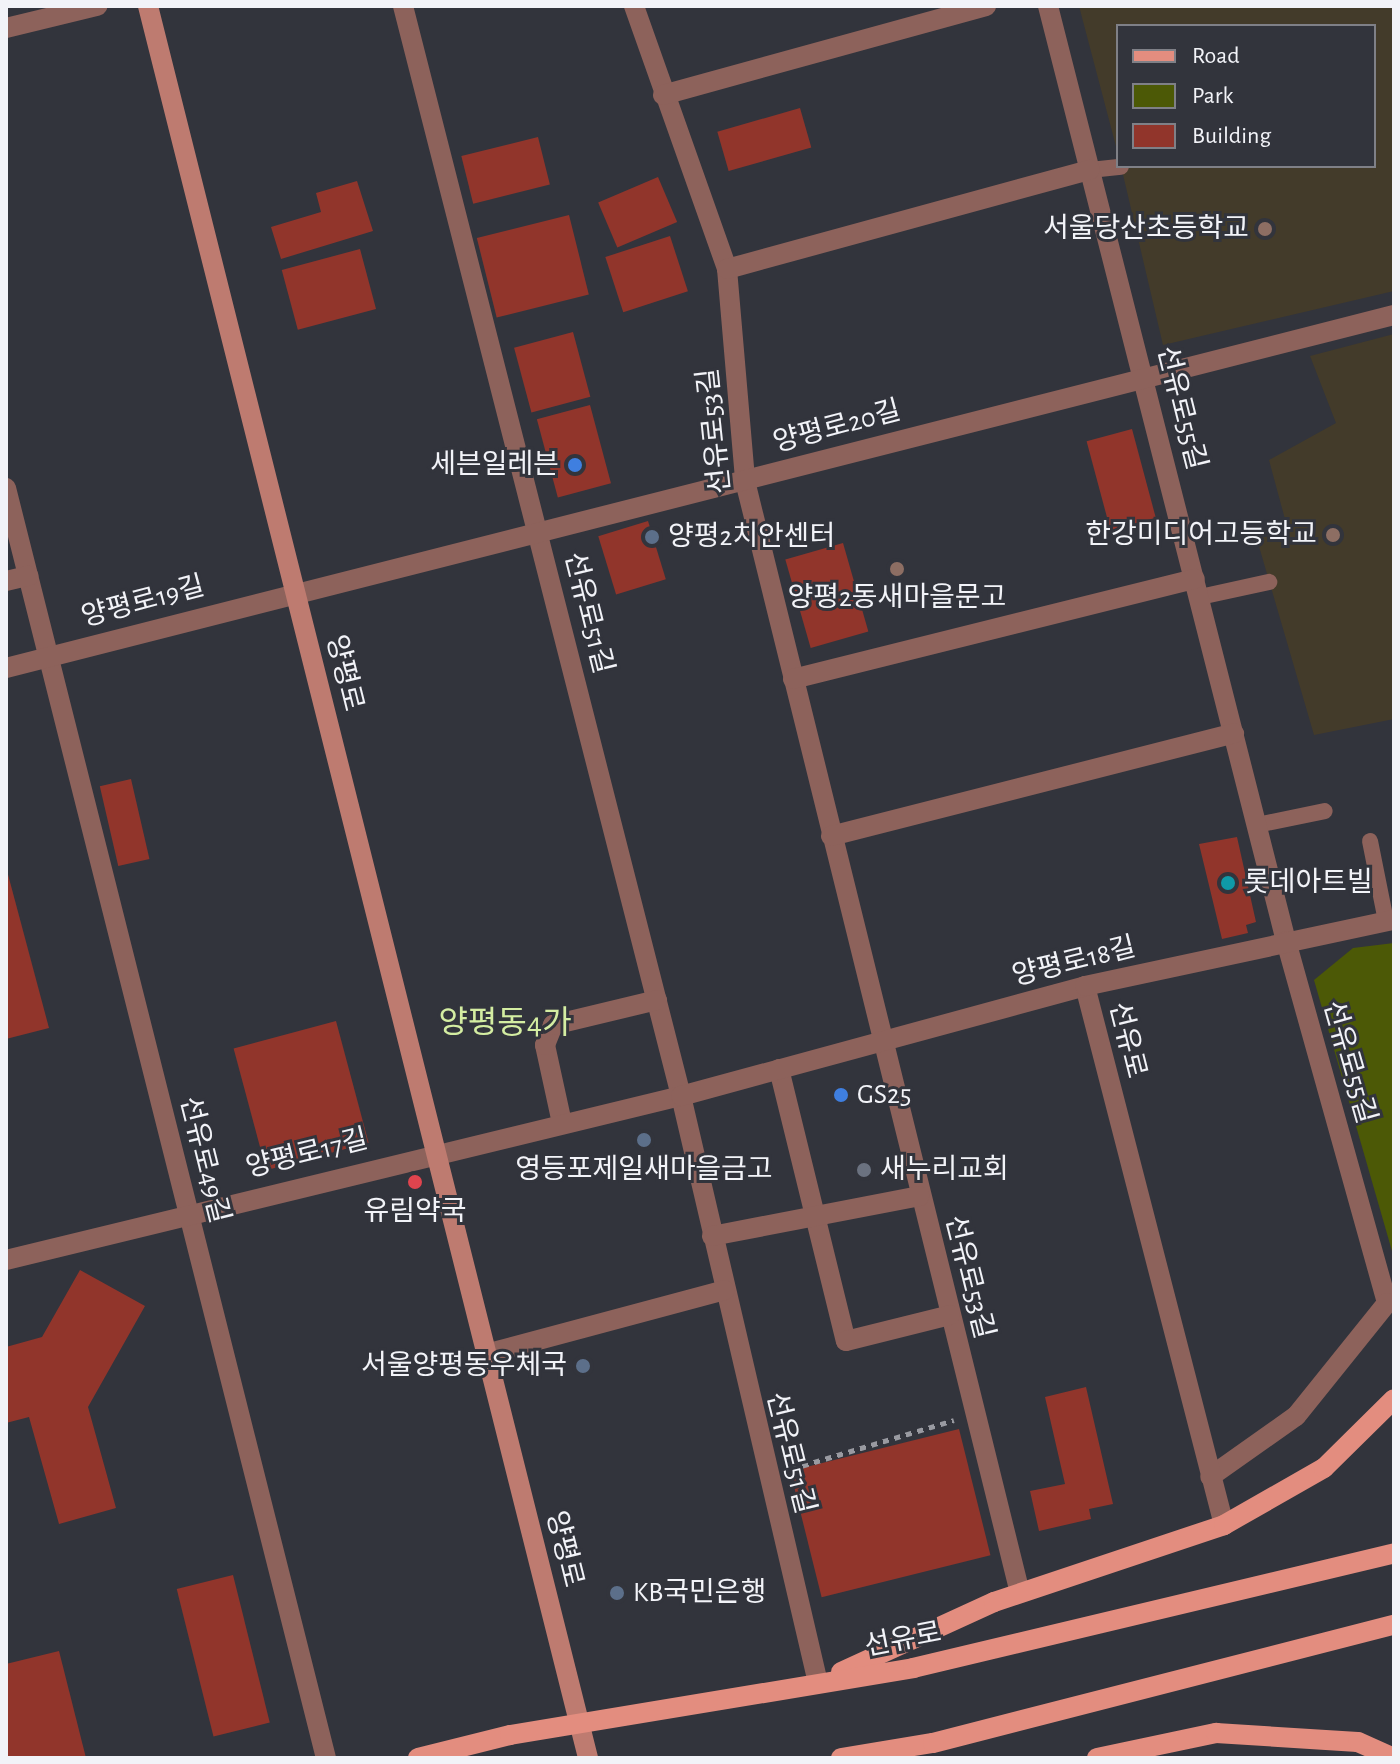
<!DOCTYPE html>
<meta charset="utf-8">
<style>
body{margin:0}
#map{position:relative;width:1400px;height:1764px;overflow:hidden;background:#32343c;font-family:"Alegreya Sans","Noto Sans KR",sans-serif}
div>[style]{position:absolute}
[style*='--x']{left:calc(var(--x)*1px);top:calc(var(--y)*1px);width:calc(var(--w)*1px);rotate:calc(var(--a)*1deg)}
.education>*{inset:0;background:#433b2a}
.green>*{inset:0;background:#4c5906}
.building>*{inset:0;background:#91352b;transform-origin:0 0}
.path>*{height:5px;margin-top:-2.5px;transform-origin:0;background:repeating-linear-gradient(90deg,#999aa1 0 6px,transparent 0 12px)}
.service>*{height:16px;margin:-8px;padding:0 8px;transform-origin:8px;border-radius:8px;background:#8d625b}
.minor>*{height:20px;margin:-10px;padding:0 10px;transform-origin:10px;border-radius:10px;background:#8d625b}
.tertiary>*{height:20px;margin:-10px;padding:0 10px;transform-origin:10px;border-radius:10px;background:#8d625b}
.secondary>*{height:20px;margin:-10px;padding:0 10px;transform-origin:10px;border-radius:10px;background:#be7b70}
.primary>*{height:20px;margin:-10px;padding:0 10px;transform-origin:10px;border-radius:10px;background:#e38d7f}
.dots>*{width:22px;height:22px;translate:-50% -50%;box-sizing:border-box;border:4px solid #32343c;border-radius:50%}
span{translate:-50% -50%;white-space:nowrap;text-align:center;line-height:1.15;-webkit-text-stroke:6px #32343c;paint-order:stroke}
.poi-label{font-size:28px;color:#f2f3f8}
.right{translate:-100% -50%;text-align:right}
.left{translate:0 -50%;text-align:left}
.street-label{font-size:28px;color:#f2f3f8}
.quarter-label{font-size:32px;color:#d4eda2}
.frame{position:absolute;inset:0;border:8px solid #f2f3f8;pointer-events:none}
.legend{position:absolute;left:1116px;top:24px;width:260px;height:144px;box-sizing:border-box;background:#32343c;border:2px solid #7f8087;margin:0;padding:10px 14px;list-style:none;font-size:24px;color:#f2f3f8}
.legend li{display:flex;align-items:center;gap:16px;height:40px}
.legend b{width:40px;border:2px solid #7f8087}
</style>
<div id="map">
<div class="education">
<i style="clip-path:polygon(1079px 6px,1394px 6px,1394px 291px,1163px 345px,1121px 166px,1374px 166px,1374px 26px,1118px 26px,1118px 154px)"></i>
<i style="clip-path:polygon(1394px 334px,1394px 719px,1314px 735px,1256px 536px,1289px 534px,1269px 460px,1336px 423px,1310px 356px)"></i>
</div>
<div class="green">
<i style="clip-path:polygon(1394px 943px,1394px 1258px,1314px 980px,1353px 948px)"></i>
</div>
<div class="building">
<i style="left:800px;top:108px;width:41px;height:86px;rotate:74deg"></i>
<i style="left:538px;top:137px;width:49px;height:79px;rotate:76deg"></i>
<i style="left:658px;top:177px;width:49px;height:65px;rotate:67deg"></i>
<i style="clip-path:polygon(357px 181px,373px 231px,281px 259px,271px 227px,321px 212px,316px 193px)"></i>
<i style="left:569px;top:215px;width:82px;height:95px;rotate:76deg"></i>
<i style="left:670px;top:236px;width:58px;height:68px;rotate:72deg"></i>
<i style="left:360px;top:249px;width:62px;height:81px;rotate:75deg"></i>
<i style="left:573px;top:332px;width:67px;height:61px;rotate:75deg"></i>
<i style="left:590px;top:405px;width:81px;height:55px;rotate:75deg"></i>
<i style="left:1132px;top:429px;width:92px;height:47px;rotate:75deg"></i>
<i style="left:648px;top:521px;width:61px;height:52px;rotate:73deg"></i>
<i style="left:843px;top:543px;width:92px;height:60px;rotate:74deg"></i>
<i style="left:131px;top:779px;width:82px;height:32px;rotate:77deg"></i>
<i style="clip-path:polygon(1237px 837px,1256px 922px,1246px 925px,1248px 933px,1222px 939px,1199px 844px)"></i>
<i style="clip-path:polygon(6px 867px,49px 1028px,6px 1039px)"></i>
<i style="left:336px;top:1021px;width:126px;height:106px;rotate:75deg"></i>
<i style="clip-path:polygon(80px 1270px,145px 1306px,88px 1407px,116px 1508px,59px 1524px,29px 1417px,6px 1423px,6px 1347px,42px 1337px)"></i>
<i style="clip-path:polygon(1086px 1387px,1113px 1504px,1089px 1509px,1091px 1519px,1039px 1531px,1030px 1491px,1065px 1484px,1045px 1397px)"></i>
<i style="left:959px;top:1429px;width:130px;height:174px;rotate:76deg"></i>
<i style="left:233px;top:1575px;width:152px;height:58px;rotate:76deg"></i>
<i style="clip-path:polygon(59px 1651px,86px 1758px,6px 1758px,6px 1664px)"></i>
</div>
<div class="path">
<i style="--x:791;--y:1469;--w:170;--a:-16.7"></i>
</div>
<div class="service">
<i style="--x:1090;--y:170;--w:31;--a:-6"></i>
<i style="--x:1200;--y:597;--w:71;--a:-12.3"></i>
<i style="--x:1257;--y:825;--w:69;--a:-11.6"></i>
<i style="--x:1370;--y:841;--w:82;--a:78.7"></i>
</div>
<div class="minor">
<i style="--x:403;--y:6;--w:1125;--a:75.69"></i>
<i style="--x:681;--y:1096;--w:603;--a:76.86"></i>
<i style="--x:634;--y:6;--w:279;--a:70.5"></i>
<i style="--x:727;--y:269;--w:213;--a:85.1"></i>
<i style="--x:745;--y:481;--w:1145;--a:76.11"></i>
<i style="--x:1048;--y:6;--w:965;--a:75.72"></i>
<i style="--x:1286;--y:941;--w:376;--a:74.4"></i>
<i style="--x:1387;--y:1303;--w:145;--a:128.8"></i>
<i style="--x:1296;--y:1416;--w:105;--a:144.7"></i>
<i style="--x:663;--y:95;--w:335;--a:-15.4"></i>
<i style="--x:727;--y:269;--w:376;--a:-15.3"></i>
<i style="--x:6;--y:488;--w:1310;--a:75.86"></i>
<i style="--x:6;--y:581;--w:23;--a:-13"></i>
<i style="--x:6;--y:668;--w:1432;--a:-14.27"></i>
<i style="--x:793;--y:679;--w:414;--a:-14"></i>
<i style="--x:831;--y:836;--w:416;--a:-14.3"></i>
<i style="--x:1085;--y:986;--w:557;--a:75.54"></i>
<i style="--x:779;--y:1069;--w:280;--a:76.2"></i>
<i style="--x:846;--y:1341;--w:107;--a:-14"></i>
<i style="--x:562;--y:1123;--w:80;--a:-102.3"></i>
<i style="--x:545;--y:1045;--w:22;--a:-68"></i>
<i style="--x:553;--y:1025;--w:107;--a:-13.5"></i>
<i style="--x:712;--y:1236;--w:211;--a:-10.9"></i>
<i style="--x:6;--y:1260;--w:695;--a:-13.66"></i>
<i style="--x:681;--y:1096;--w:419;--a:-15.2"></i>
<i style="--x:1085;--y:986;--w:316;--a:-12.1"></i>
<i style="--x:486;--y:1354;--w:247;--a:-15"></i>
</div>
<div class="tertiary">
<i style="--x:6;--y:28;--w:94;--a:-13.6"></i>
</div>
<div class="secondary">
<i style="--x:148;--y:6;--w:1806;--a:75.9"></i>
</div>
<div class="primary">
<i style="--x:841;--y:1672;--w:168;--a:-24.6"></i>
<i style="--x:994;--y:1602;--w:243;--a:-18.5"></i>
<i style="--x:1224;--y:1525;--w:115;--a:-29.7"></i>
<i style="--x:1324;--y:1468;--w:98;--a:-44.6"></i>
<i style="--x:418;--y:1758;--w:95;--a:-14"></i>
<i style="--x:510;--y:1735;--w:409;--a:-9.4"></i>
<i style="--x:913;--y:1668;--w:495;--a:-13.4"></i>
<i style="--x:841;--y:1758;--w:93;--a:-9.3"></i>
<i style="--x:933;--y:1743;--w:476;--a:-14.4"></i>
<i style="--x:1097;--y:1758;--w:122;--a:-11.9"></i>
<i style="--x:1216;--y:1733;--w:142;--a:3.6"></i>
<i style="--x:1358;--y:1742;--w:39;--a:24"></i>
</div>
<div class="dots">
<i style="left:1265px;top:229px;background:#8d6e63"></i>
<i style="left:575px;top:465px;background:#3f7fe0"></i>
<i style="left:1333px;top:535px;background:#8d6e63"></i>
<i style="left:652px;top:537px;background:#5c6f8a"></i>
<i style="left:897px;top:569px;background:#8d6e63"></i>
<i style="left:1228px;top:883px;background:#0f9aa8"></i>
<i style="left:841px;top:1095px;background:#3f7fe0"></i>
<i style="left:644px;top:1140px;background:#5c6f8a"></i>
<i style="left:864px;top:1170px;background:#6b7280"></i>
<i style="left:415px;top:1182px;background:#e0444e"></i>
<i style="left:583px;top:1366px;background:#5c6f8a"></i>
<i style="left:617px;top:1593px;background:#5c6f8a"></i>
</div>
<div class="poi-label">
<span class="right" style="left:1249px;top:229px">서울당산초등학교</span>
<span class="right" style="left:559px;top:465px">세븐일레븐</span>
<span class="right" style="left:1317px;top:535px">한강미디어고등학교</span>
<span class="left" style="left:668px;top:537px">양평2치안센터</span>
<span style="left:897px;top:598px">양평2동새마을문고</span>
<span class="left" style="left:1244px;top:883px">롯데아트빌</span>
<span class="left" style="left:857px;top:1095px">GS25</span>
<span style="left:644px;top:1170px">영등포제일새마을금고</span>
<span class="left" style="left:880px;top:1170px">새누리교회</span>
<span style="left:415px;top:1212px">유림약국</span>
<span class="right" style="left:567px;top:1366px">서울양평동우체국</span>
<span class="left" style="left:633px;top:1593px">KB국민은행</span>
</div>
<div class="street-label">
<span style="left:1181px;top:408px;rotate:76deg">선유로55길</span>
<span style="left:837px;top:427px;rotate:-15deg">양평로20길</span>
<span style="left:715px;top:431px;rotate:-96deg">선유로53길</span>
<span style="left:143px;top:602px;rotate:-15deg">양평로19길</span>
<span style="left:588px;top:613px;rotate:76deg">선유로51길</span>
<span style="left:344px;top:673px;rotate:76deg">양평로</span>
<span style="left:1074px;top:962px;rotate:-14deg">양평로18길</span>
<span style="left:1127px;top:1040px;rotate:76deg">선유로</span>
<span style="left:1349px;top:1062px;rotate:74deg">선유로55길</span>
<span style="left:307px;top:1154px;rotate:-14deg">양평로17길</span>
<span style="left:204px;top:1160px;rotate:76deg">선유로49길</span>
<span style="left:969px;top:1277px;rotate:76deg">선유로53길</span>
<span style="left:790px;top:1453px;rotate:76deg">선유로51길</span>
<span style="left:564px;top:1549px;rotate:76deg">양평로</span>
<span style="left:903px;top:1640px;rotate:-11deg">선유로</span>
</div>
<div class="quarter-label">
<span style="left:505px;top:1023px">양평동4가</span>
</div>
<div class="frame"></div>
<ul class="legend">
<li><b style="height:10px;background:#e38d7f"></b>Road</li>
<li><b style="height:22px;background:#4c5906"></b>Park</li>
<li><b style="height:22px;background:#91352b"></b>Building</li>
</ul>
</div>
